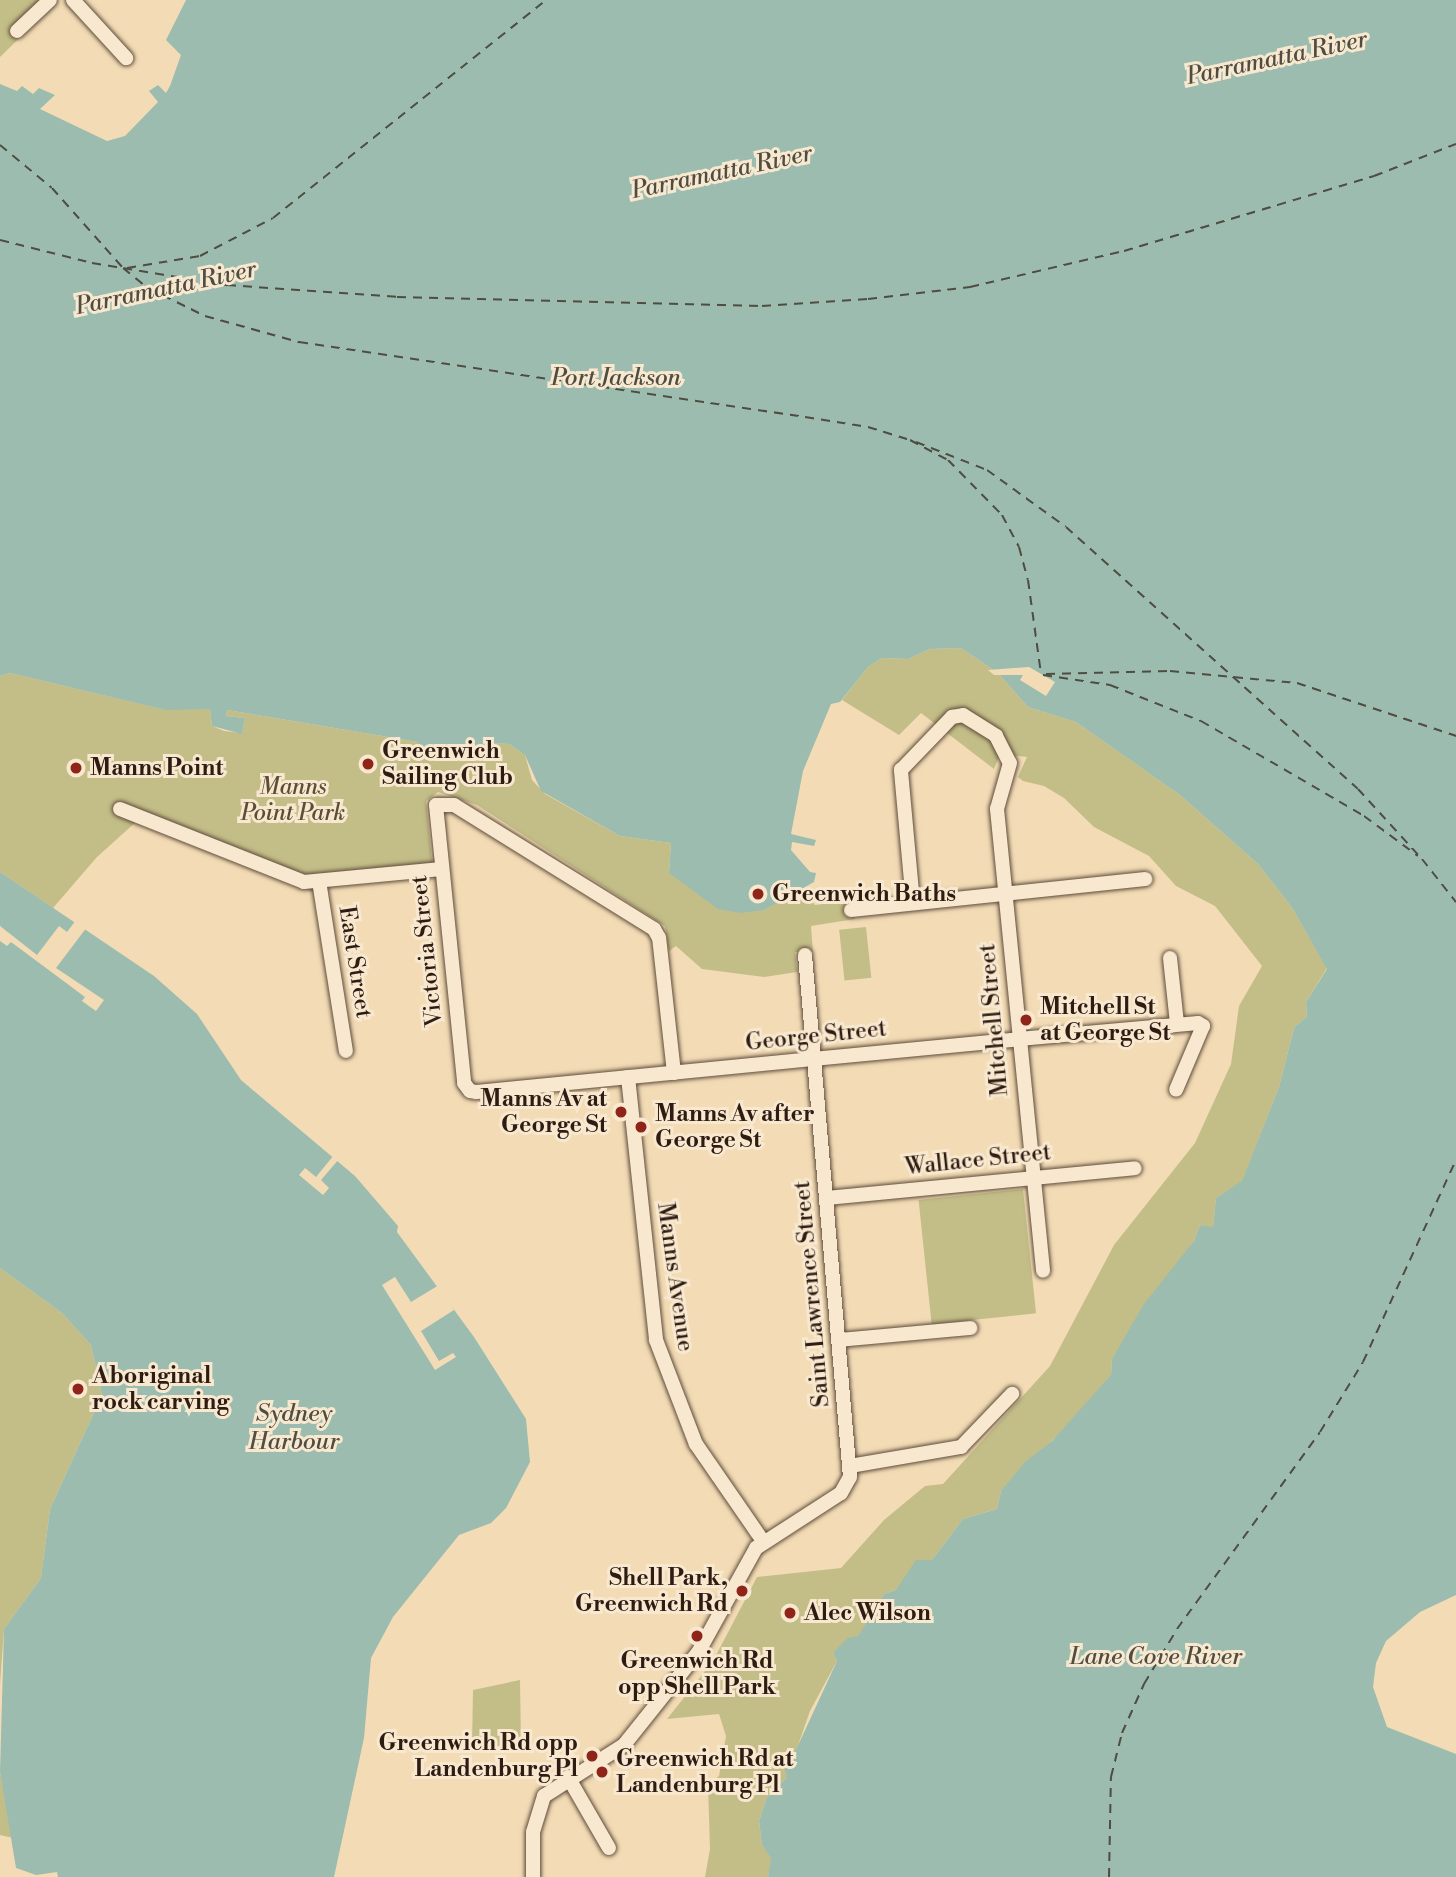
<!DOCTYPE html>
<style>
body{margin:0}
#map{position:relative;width:1456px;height:1877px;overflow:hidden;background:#f3dcb5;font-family:"Libre Bodoni",serif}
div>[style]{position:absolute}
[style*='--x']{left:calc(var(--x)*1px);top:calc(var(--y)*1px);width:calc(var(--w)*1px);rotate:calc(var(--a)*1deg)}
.green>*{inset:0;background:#c3be88;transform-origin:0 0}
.water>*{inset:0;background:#9bbcae}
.pier>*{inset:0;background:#f3dcb5}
.ferry>*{height:2px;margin-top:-1px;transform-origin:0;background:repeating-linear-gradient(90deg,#4f4c42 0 9px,transparent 0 16px)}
.roads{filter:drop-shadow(0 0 2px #5f4c3c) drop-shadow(0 0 2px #5f4c3c)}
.minor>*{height:14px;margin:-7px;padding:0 7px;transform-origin:7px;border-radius:7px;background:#f7e8cf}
.dots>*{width:19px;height:19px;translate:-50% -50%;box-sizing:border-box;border:4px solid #f7e8cf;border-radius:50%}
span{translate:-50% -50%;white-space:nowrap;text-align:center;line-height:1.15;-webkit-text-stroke:6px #f7e8cf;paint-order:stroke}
.poi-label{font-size:23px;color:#2e1c13;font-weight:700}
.left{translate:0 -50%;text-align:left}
.right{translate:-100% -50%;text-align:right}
.park-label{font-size:23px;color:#5b4d36;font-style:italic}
.street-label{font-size:23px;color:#2e1c13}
.water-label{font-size:24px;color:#4f4c42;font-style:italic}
</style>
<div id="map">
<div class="green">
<i style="clip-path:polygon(0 0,48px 0,36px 22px,0 57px)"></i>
<i style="clip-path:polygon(961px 648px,998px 673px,1028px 707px,1076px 722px,1180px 795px,1258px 864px,1293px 909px,1327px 968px,1306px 1002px,1307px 1016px,1294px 1028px,1279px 1087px,1242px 1182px,1216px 1198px,1213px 1228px,1200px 1225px,1194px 1241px,1112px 1359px,1111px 1375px,1093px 1400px,1001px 1491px,997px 1509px,963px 1519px,932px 1560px,896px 1590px,884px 1594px,858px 1637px,833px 1653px,837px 1661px,810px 1711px,787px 1777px,767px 1797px,759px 1821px,762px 1845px,772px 1858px,768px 1877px,705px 1877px,710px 1849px,708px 1785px,719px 1776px,726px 1736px,719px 1714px,667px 1719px,713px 1661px,757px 1577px,841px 1568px,884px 1520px,925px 1486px,943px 1484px,1050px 1366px,1114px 1245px,1195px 1143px,1231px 1064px,1239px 1006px,1262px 966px,1215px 906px,1176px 886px,1149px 856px,1094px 827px,1064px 798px,1044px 786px,1023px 781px,1018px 777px,1027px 757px,1000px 754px,994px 769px,921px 713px,899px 735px,842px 700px,868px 667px,882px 658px,908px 659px,930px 649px)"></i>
<i style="clip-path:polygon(10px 673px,163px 709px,210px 709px,212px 726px,224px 731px,242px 733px,245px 718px,226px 716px,227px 710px,418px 742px,464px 758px,491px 743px,509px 744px,525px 755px,532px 780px,545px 794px,620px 836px,671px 843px,669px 873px,764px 910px,801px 888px,815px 905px,855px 900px,855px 919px,811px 926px,813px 952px,795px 952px,797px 972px,764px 977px,702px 969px,676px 946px,669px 951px,665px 926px,477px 805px,438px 792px,426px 801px,432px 863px,322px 875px,317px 894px,137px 821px,97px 857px,53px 908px,0 872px,0 676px)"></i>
<i style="left:866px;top:927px;width:51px;height:27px;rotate:84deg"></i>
<i style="left:1023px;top:1189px;width:125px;height:105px;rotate:84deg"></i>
<i style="clip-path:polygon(0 1268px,62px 1313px,91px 1345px,102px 1395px,50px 1509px,41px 1578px,4px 1629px,0 1685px)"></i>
<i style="clip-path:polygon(520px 1680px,521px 1744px,506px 1749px,472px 1744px,473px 1690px)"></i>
<i style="clip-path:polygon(0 1772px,11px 1828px,13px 1838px,0 1835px)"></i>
</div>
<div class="water">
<i style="clip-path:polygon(186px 0,1456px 0,1456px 1595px,1420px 1612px,1386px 1641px,1376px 1663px,1373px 1687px,1387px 1727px,1456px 1754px,1456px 1877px,768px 1877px,771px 1858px,762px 1845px,759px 1821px,767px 1797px,787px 1777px,782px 1760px,794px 1754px,837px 1661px,833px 1653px,848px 1638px,858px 1636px,884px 1594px,896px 1590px,916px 1560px,932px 1560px,963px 1519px,997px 1509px,1001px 1491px,1025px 1462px,1052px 1441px,1111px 1375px,1112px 1359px,1144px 1304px,1194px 1241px,1200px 1225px,1213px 1227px,1216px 1198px,1242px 1181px,1279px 1087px,1294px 1028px,1307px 1016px,1306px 1002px,1327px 969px,1293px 909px,1258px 864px,1180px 795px,1076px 722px,1028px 707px,998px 673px,961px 648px,930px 649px,908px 659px,882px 658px,868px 667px,840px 702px,831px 704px,803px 771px,791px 834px,816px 840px,814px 846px,792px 842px,791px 850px,810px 872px,816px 873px,814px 882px,764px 910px,741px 913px,718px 909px,669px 873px,671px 843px,620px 836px,541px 791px,525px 755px,509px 744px,491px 743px,464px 758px,420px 749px,418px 742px,227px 710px,226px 716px,245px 718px,242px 734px,212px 726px,210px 709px,166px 710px,10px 673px,0 676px,0 84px,17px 91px,22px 86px,33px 94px,39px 88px,55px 95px,40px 109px,107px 141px,125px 136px,158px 102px,149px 91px,158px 85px,166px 93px,170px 86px,181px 55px,166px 40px)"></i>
<i style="clip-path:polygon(0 872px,154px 976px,197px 1014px,241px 1080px,355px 1176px,398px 1226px,397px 1232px,474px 1337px,526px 1419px,530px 1462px,506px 1508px,491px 1523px,459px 1535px,393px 1617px,371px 1658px,364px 1738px,334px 1877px,58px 1877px,57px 1872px,36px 1875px,16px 1868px,0 1772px,4px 1629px,41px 1578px,50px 1509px,102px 1395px,91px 1345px,62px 1313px,0 1268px)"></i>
</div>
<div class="pier">
<i style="clip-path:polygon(1029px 667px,1055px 682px,1046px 696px,1020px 680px,1023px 675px,994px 675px,988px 670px)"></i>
<i style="clip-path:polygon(76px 920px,87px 927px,56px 968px,104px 1000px,96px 1011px,82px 1001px,85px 997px,11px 942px,7px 946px,0 941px,0 926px,37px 955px,59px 926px,67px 932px)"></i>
<i style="clip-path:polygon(334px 1155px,339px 1159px,321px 1180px,329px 1188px,323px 1195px,299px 1175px,305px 1168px,316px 1177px)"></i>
<i style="clip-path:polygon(395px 1277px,411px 1302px,439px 1285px,454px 1310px,421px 1331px,439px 1361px,453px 1353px,456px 1357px,435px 1370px,382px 1285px)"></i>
</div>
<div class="ferry">
<i style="--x:0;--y:145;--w:67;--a:39.6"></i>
<i style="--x:52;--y:188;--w:107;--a:48.4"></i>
<i style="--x:123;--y:268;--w:32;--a:39"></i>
<i style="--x:148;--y:288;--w:64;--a:26.2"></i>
<i style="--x:205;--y:316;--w:98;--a:15.5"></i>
<i style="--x:299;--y:342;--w:512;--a:8.43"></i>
<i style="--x:805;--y:417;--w:64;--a:9"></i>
<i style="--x:868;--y:427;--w:44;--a:17.2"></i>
<i style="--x:910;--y:440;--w:43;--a:27.8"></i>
<i style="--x:948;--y:460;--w:77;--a:45.5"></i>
<i style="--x:1002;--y:515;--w:36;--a:62"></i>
<i style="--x:1019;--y:547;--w:34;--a:75"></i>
<i style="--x:1028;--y:580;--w:95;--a:82.1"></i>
<i style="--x:0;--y:240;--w:95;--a:14"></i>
<i style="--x:92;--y:263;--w:137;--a:9.3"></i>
<i style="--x:227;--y:285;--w:170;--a:4"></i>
<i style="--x:397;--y:297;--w:365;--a:1.4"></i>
<i style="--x:762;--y:306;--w:106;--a:-3.8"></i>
<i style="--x:868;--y:299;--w:103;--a:-6.7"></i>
<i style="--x:970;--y:287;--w:158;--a:-13.2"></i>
<i style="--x:1124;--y:251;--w:261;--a:-16.7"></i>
<i style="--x:1374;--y:176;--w:88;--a:-21.3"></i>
<i style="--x:127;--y:268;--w:74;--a:-9.3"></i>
<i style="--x:200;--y:256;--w:82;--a:-27.5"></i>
<i style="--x:273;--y:218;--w:349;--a:-38.6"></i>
<i style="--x:916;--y:442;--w:76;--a:21.5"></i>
<i style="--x:987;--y:470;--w:97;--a:35.8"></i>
<i style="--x:1066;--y:527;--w:392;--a:41.9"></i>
<i style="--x:1358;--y:789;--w:95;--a:47.6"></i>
<i style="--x:1046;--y:674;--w:124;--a:-1.4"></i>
<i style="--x:1170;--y:671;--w:128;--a:5.4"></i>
<i style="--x:1297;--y:683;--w:168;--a:18.4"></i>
<i style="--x:1043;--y:675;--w:68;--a:8.5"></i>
<i style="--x:1110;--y:685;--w:98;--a:21.6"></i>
<i style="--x:1201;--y:721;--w:189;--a:30.2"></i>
<i style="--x:1364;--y:816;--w:67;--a:36.5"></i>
<i style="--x:1422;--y:859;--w:55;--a:51.7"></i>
<i style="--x:1109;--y:1877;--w:100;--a:-88.9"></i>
<i style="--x:1111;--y:1777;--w:45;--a:-76"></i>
<i style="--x:1122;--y:1733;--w:54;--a:-65.8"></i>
<i style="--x:1144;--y:1684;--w:64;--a:-59"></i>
<i style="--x:1177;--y:1629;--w:243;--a:-54"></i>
<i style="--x:1320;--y:1432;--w:82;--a:-58.4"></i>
<i style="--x:1363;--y:1362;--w:222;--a:-65.3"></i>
</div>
<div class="roads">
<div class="minor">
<i style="--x:73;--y:0;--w:79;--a:47.6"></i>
<i style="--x:17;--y:31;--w:45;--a:-43.2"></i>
<i style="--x:120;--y:809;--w:198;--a:21.6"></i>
<i style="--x:304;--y:882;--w:138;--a:-5.4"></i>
<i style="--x:319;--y:881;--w:172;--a:81"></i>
<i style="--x:913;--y:903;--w:134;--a:-95.2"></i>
<i style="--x:901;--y:770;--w:74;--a:-46.1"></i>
<i style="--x:952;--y:717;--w:11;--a:-10"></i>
<i style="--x:963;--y:715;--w:39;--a:32"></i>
<i style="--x:996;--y:736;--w:30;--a:63"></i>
<i style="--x:1010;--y:763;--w:48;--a:105.8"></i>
<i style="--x:997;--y:809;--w:464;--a:84.3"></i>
<i style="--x:851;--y:910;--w:296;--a:-6"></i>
<i style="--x:1170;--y:958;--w:66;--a:83.9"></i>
<i style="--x:674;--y:1073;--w:136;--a:-96.3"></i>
<i style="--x:659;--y:938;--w:10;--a:-119"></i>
<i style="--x:654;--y:929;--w:235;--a:-148.2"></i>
<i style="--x:454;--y:805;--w:18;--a:180"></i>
<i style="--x:436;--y:805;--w:279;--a:84.2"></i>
<i style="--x:464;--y:1083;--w:10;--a:53"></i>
<i style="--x:470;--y:1091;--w:6;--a:9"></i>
<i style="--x:476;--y:1092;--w:339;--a:-5.6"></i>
<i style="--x:813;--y:1059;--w:207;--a:-5.5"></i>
<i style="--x:1019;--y:1039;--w:180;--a:-5.1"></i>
<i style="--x:1198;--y:1023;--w:6;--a:31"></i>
<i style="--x:1203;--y:1026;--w:69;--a:112.9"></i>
<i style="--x:628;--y:1077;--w:264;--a:83.9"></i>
<i style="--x:656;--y:1340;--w:111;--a:69"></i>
<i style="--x:696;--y:1444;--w:118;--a:55.4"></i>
<i style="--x:826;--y:1198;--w:310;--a:-5.5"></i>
<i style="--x:839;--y:1340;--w:132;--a:-5.2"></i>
<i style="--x:850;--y:1466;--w:113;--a:-9.7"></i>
<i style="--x:961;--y:1447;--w:74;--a:-46.1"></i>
<i style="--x:568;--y:1777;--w:82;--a:60"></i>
<i style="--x:533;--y:1877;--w:45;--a:-90"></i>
<i style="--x:533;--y:1832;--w:38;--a:-73"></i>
<i style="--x:544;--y:1796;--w:95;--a:-32.5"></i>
<i style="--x:624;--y:1745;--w:120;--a:-51.4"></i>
<i style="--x:699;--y:1651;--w:118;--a:-61"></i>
<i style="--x:756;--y:1548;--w:101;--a:-32.9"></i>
<i style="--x:841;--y:1493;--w:18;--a:-61"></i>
<i style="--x:850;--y:1477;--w:524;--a:-94.93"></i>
</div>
</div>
<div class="dots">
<i style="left:368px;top:764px;background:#8f2418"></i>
<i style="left:76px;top:768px;background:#8f2418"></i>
<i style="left:758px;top:894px;background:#8f2418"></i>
<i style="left:1026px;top:1020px;background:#8f2418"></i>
<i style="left:621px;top:1112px;background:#8f2418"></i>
<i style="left:641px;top:1127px;background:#8f2418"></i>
<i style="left:78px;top:1389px;background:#8f2418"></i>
<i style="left:742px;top:1591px;background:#8f2418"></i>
<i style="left:790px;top:1613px;background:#8f2418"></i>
<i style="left:697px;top:1636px;background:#8f2418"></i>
<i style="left:592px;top:1756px;background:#8f2418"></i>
<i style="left:602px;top:1772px;background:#8f2418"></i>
</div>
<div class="poi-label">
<span class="left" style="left:382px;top:764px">Greenwich<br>Sailing Club</span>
<span class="left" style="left:90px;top:768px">Manns Point</span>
<span class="left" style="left:772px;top:894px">Greenwich Baths</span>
<span class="left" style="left:1040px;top:1020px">Mitchell St<br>at George St</span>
<span class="right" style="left:607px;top:1112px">Manns Av at<br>George St</span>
<span class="left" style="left:655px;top:1127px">Manns Av after<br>George St</span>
<span class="left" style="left:92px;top:1389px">Aboriginal<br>rock carving</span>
<span class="right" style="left:728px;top:1591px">Shell Park,<br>Greenwich Rd</span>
<span class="left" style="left:804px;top:1613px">Alec Wilson</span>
<span style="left:697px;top:1674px">Greenwich Rd<br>opp Shell Park</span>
<span class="right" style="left:578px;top:1756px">Greenwich Rd opp<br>Landenburg Pl</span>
<span class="left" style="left:616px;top:1772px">Greenwich Rd at<br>Landenburg Pl</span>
</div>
<div class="park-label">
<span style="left:293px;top:800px">Manns<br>Point Park</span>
</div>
<div class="street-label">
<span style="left:427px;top:951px;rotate:-96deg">Victoria Street</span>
<span style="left:355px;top:962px;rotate:81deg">East Street</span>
<span style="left:994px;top:1020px;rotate:-95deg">Mitchell Street</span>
<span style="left:816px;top:1036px;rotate:-6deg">George Street</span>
<span style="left:978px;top:1160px;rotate:-6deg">Wallace Street</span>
<span style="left:675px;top:1277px;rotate:82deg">Manns Avenue</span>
<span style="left:812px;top:1294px;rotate:-95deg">Saint Lawrence Street</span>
</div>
<div class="water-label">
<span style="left:1277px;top:59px;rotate:-12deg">Parramatta River</span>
<span style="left:722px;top:173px;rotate:-12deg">Parramatta River</span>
<span style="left:166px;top:289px;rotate:-12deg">Parramatta River</span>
<span style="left:616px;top:379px">Port Jackson</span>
<span style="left:294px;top:1429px">Sydney<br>Harbour</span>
<span style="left:1156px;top:1658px">Lane Cove River</span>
</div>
</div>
